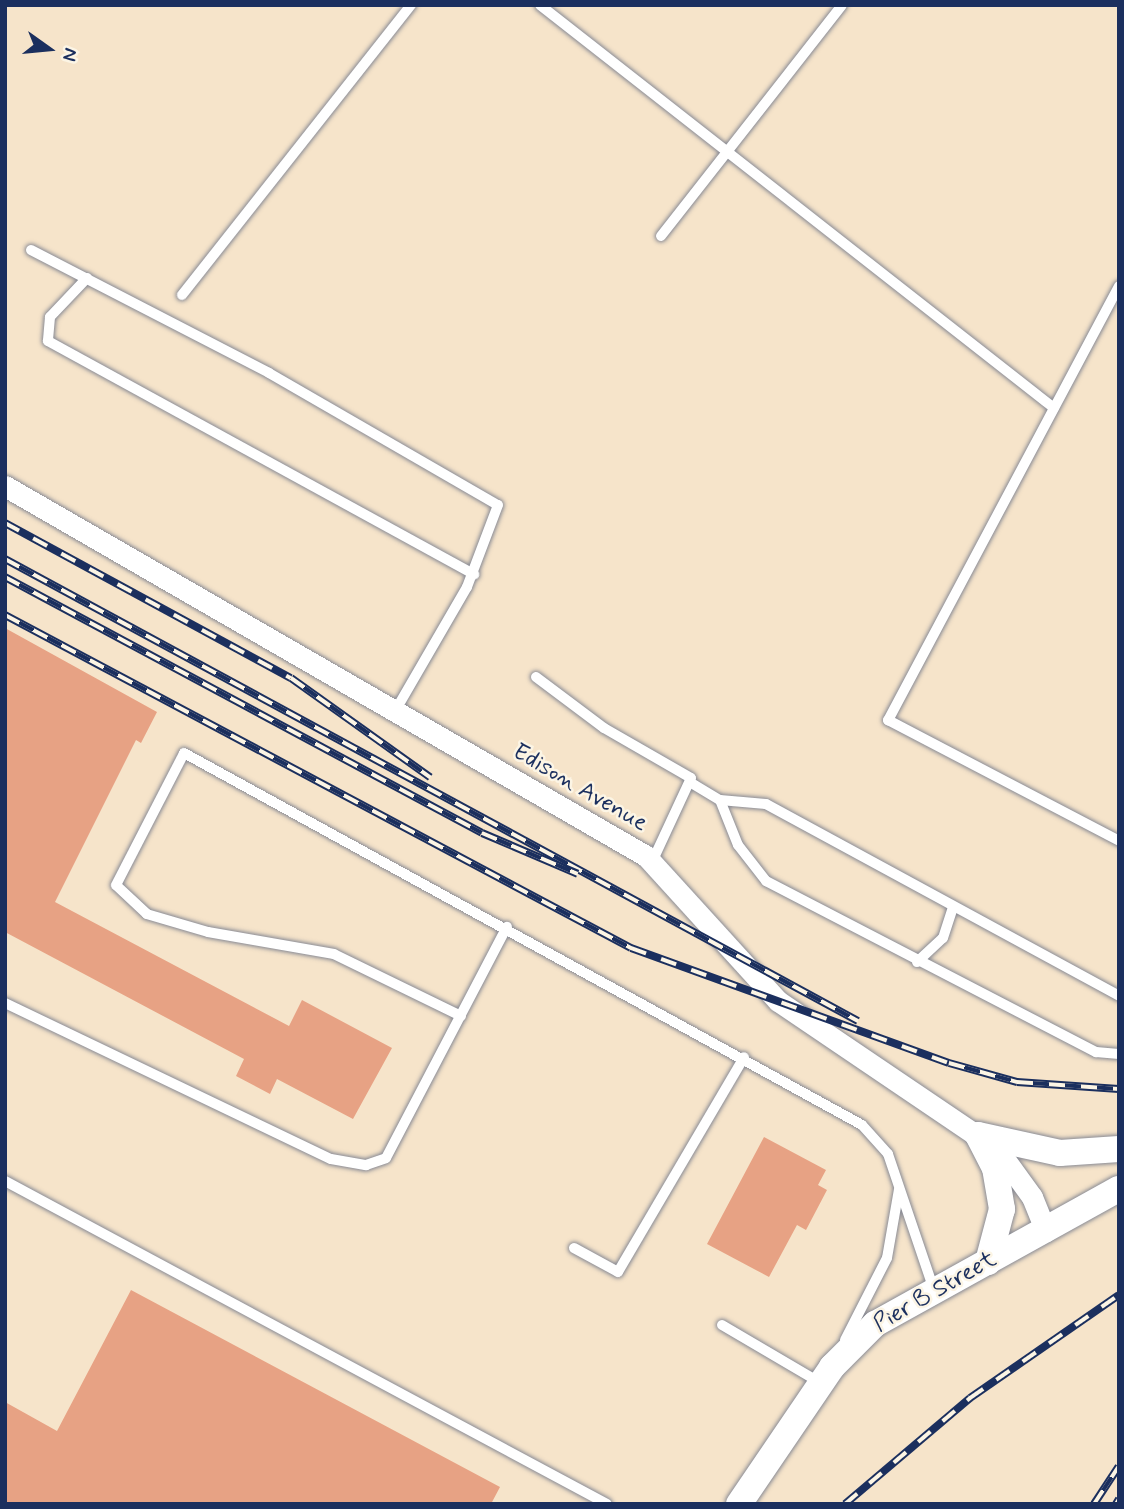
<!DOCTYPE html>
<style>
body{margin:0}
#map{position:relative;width:1124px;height:1509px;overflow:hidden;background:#f6e4ca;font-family:Mynerve,sans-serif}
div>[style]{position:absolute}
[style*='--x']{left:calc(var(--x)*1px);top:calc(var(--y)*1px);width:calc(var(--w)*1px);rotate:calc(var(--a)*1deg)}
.building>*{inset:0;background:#e7a284}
.roads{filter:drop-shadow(0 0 2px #888a94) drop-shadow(0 0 2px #888a94)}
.service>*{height:10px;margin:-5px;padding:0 5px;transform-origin:5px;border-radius:5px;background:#fff}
.minor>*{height:21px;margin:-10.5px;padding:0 10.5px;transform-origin:10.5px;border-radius:10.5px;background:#fff}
.tertiary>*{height:26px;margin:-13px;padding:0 13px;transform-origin:13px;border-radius:13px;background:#fff}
.rail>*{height:8px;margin-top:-4px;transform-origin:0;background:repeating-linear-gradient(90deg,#fcf5e5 0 16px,#1b2f5e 0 32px);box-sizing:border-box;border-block:2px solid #1b2f5e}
span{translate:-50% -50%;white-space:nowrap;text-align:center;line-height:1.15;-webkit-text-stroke:5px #fcf5e5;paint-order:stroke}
.street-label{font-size:24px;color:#1b2f5e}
.frame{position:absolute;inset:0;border:7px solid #1b2f5e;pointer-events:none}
.north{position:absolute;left:14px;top:14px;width:70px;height:70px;-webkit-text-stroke:5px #fcf5e5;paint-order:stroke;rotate:105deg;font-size:19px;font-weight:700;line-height:28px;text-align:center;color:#1b2f5e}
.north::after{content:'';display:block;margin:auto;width:24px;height:32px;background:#1b2f5e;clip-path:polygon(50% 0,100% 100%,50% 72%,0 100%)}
</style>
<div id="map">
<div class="building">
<i style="clip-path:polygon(5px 628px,157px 712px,141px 743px,136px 740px,55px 902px,289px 1026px,302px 1000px,392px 1048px,353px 1119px,277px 1079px,270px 1094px,236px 1076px,244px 1059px,5px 932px)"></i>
<i style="clip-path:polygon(764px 1137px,826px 1170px,818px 1185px,827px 1190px,806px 1230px,797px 1225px,769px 1277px,707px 1244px)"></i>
<i style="clip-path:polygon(131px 1290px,500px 1487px,491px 1504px,5px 1504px,5px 1402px,57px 1431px)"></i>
</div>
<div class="roads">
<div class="service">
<i style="--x:540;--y:5;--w:653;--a:38.1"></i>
<i style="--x:661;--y:236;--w:293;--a:-51.9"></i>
<i style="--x:31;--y:250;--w:268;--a:27.3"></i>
<i style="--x:269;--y:373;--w:264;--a:30"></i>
<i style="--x:498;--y:505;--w:88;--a:110.7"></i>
<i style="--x:467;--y:587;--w:143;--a:120.1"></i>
<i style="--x:87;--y:278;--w:54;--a:133.5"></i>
<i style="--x:50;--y:317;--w:24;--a:95"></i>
<i style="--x:48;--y:341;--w:486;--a:28.7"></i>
<i style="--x:1119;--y:286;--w:492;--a:118"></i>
<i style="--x:888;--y:720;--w:261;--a:27.6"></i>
<i style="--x:182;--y:295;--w:370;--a:-51.7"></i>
<i style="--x:536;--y:677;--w:85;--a:36.9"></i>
<i style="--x:604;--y:728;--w:100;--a:29.9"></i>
<i style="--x:691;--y:778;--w:93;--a:114.9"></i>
<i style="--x:693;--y:784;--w:31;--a:31"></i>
<i style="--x:720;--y:800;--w:46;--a:5"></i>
<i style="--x:766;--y:804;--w:402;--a:28.5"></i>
<i style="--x:720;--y:800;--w:48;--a:68.2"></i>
<i style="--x:738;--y:845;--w:46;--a:52.1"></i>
<i style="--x:766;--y:881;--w:372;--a:27.4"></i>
<i style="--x:1096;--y:1052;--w:23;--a:5"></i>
<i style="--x:917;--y:962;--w:35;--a:-43"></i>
<i style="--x:943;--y:938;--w:33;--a:-72"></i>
<i style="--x:5;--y:1003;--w:361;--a:25.6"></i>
<i style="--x:331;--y:1159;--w:36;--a:10"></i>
<i style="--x:366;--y:1165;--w:21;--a:-19"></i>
<i style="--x:386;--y:1158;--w:261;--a:-62.4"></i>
<i style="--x:461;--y:1016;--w:141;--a:-154"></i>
<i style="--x:334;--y:954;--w:128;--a:-170.1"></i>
<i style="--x:208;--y:932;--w:64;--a:-163.6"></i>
<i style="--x:147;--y:914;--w:42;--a:-136.9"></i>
<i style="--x:116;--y:885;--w:148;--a:-62.7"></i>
<i style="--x:184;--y:753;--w:773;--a:28.75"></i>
<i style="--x:862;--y:1125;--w:39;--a:48"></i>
<i style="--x:888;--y:1154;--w:144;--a:71.3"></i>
<i style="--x:5;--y:1181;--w:683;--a:28.22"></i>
<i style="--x:574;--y:1248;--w:50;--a:28.6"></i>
<i style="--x:618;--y:1272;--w:249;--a:-59.6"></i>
<i style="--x:722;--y:1325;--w:115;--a:30.4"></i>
<i style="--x:845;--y:1340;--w:92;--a:-62.9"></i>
<i style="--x:887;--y:1258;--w:70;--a:-80.1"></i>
</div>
<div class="minor">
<i style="--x:5;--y:486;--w:740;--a:29.99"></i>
<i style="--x:646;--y:856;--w:196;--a:47.7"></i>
<i style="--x:778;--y:1001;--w:266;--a:34.1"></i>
<i style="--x:998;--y:1150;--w:58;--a:54.1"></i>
<i style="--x:1032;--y:1197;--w:37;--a:68"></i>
</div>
<div class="tertiary">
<i style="--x:978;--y:1135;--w:84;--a:12.4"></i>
<i style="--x:1060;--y:1153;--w:59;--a:-3.9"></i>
<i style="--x:978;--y:1135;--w:37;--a:63"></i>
<i style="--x:995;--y:1168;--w:42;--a:80.3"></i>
<i style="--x:1002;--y:1209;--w:55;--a:104.8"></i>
<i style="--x:739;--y:1504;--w:166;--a:-55.8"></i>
<i style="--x:832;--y:1367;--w:61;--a:-45"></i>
<i style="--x:875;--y:1324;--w:279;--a:-29"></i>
</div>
</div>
<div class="rail">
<i style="--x:5;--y:523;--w:325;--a:28.5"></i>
<i style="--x:291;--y:678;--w:171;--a:35.5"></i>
<i style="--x:5;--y:559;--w:970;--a:28.44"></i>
<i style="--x:5;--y:577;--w:541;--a:28.22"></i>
<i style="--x:482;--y:833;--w:104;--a:23.1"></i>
<i style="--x:5;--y:615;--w:709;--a:28.01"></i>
<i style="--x:631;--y:948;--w:338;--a:19.9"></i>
<i style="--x:949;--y:1063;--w:71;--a:15.6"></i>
<i style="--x:1017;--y:1082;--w:102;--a:3.9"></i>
<i style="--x:845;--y:1504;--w:164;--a:-40.3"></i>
<i style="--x:970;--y:1398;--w:181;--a:-34.7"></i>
<i style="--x:1094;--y:1504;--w:45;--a:-56.7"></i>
<i style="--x:1116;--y:1504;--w:6;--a:-59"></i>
</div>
<div class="street-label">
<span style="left:580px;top:788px;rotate:30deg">Edison Avenue</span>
<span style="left:935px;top:1292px;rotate:-30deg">Pier B Street</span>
</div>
<div class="frame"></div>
<div class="north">N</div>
</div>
